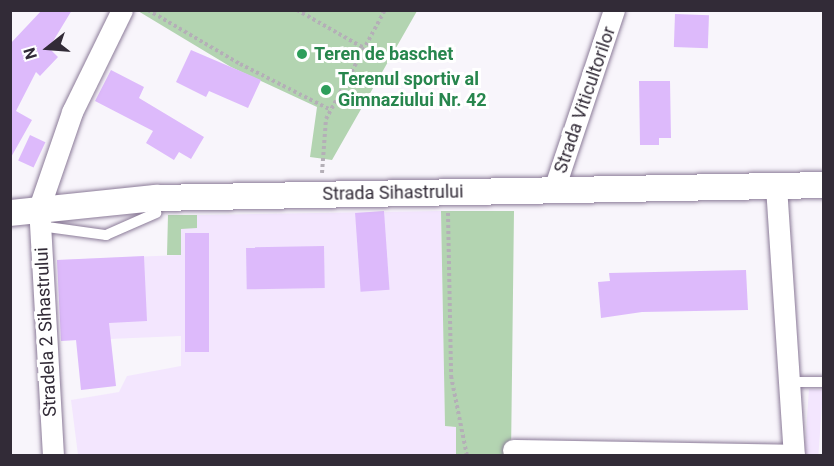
<!DOCTYPE html>
<style>
body{margin:0}
#map{position:relative;width:834px;height:466px;overflow:hidden;background:#f8f5fb;font-family:Roboto,sans-serif}
div>[style]{position:absolute}
[style*='--x']{left:calc(var(--x)*1px);top:calc(var(--y)*1px);width:calc(var(--w)*1px);rotate:calc(var(--a)*1deg)}
.built>*{inset:0;background:#f3e6fe;transform-origin:0 0}
.green>*{inset:0;background:#b3d4b1}
.building>*{inset:0;background:#ddbafb;transform-origin:0 0}
.path>*{height:4px;margin-top:-2px;transform-origin:0;background:repeating-linear-gradient(90deg,#b4afb7 0 3px,transparent 0 6px)}
.roads{filter:drop-shadow(0 0 2px #8b7b98) drop-shadow(0 0 2px #8b7b98)}
.service>*{height:10px;margin:-5px;padding:0 5px;transform-origin:5px;border-radius:5px;background:#fff}
.minor>*{height:21px;margin:-10.5px;padding:0 10.5px;transform-origin:10.5px;border-radius:10.5px;background:#fff}
.tertiary>*{height:26px;margin:-13px;padding:0 13px;transform-origin:13px;border-radius:13px;background:#fff}
.dots>*{width:16px;height:16px;translate:-50% -50%;box-sizing:border-box;border:3px solid #fff;border-radius:50%}
span{translate:-50% -50%;white-space:nowrap;text-align:center;line-height:1.15;-webkit-text-stroke:6px #fff;paint-order:stroke}
.leisure-label{font-size:18px;color:#27864d;font-weight:700}
.left{translate:0 -50%;text-align:left}
.street-label{font-size:18px;color:#322b37}
.frame{position:absolute;inset:0;border:12px solid #322b37;pointer-events:none}
.north{position:absolute;left:18px;top:18px;width:60px;height:60px;-webkit-text-stroke:4px #fff;paint-order:stroke;rotate:253deg;font-size:16px;font-weight:700;line-height:24px;text-align:center;color:#322b37}
.north::after{content:'';display:block;margin:auto;width:21px;height:27px;background:#322b37;clip-path:polygon(50% 0,100% 100%,50% 72%,0 100%)}
</style>
<div id="map">
<div class="built">
<i style="clip-path:polygon(441px 211px,445px 426px,456px 427px,456px 455px,78px 455px,71px 400px,119px 392px,127px 376px,181px 366px,181px 336px,61px 341px,57px 260px,181px 255px,181px 228px,197px 228px,197px 215px)"></i>
<i style="left:809px;top:389px;width:14px;height:66px;rotate:4deg"></i>
</div>
<div class="green">
<i style="clip-path:polygon(138px 11px,139px 10px,417px 11px,332px 160px,310px 157px,317px 107px,231px 67px)"></i>
<i style="clip-path:polygon(441px 211px,514px 211px,511px 455px,456px 455px,456px 427px,445px 426px)"></i>
<i style="clip-path:polygon(168px 215px,197px 215px,197px 228px,181px 229px,181px 255px,167px 255px)"></i>
</div>
<div class="building">
<i style="clip-path:polygon(42px 10px,72px 10px,49px 48px,58px 57px,40px 76px,36px 72px,16px 111px,32px 120px,10px 159px,10px 44px)"></i>
<i style="left:675px;top:14px;width:34px;height:33px;rotate:2deg"></i>
<i style="clip-path:polygon(191px 50px,261px 80px,248px 108px,209px 91px,206px 97px,176px 82px)"></i>
<i style="clip-path:polygon(111px 70px,144px 87px,139px 98px,204px 137px,191px 159px,179px 152px,174px 160px,146px 143px,153px 131px,95px 101px)"></i>
<i style="clip-path:polygon(639px 81px,670px 81px,671px 138px,659px 138px,659px 145px,640px 145px)"></i>
<i style="left:30px;top:135px;width:17px;height:28px;rotate:25deg"></i>
<i style="left:384px;top:211px;width:79px;height:29px;rotate:86deg"></i>
<i style="left:185px;top:233px;width:24px;height:119px"></i>
<i style="left:324px;top:246px;width:42px;height:78px;rotate:89deg"></i>
<i style="clip-path:polygon(144px 256px,147px 321px,109px 323px,116px 386px,81px 390px,76px 340px,61px 341px,57px 260px)"></i>
<i style="clip-path:polygon(746px 270px,748px 310px,642px 312px,601px 318px,598px 282px,610px 281px,609px 273px)"></i>
</div>
<div class="path">
<i style="--x:148;--y:10;--w:107;--a:30.4"></i>
<i style="--x:240;--y:64;--w:102;--a:26.8"></i>
<i style="--x:297;--y:10;--w:77;--a:29.6"></i>
<i style="--x:322;--y:173;--w:54;--a:-85.8"></i>
<i style="--x:326;--y:119;--w:124;--a:-61.6"></i>
<i style="--x:448;--y:213;--w:163;--a:88.9"></i>
<i style="--x:451;--y:376;--w:82;--a:78.7"></i>
</div>
<div class="roads">
<div class="service">
<i style="--x:40;--y:226;--w:67;--a:7.8"></i>
<i style="--x:106;--y:235;--w:55;--a:-23.7"></i>
<i style="--x:790;--y:382;--w:34;--a:0"></i>
</div>
<div class="minor">
<i style="--x:776;--y:186;--w:271;--a:86.2"></i>
<i style="--x:554;--y:189;--w:189;--a:-71.5"></i>
<i style="--x:513;--y:450;--w:281;--a:1"></i>
<i style="--x:53;--y:456;--w:248;--a:-93.2"></i>
<i style="--x:39;--y:208;--w:102;--a:-71"></i>
<i style="--x:72;--y:112;--w:114;--a:-63.9"></i>
</div>
<div class="tertiary">
<i style="--x:10;--y:213;--w:147;--a:-5.9"></i>
<i style="--x:156;--y:198;--w:668;--a:-1.11"></i>
</div>
</div>
<div class="dots">
<i style="left:302px;top:54px;background:#2e9e5b"></i>
<i style="left:326px;top:90px;background:#2e9e5b"></i>
</div>
<div class="leisure-label">
<span class="left" style="left:314px;top:54px">Teren de baschet</span>
<span class="left" style="left:338px;top:90px">Terenul sportiv al<br>Gimnaziului Nr. 42</span>
</div>
<div class="street-label">
<span style="left:585px;top:100px;rotate:-71deg">Strada Viticultorilor</span>
<span style="left:393px;top:193px;rotate:-1deg">Strada Sihastrului</span>
<span style="left:46px;top:332px;rotate:-93deg">Stradela 2 Sihastrului</span>
</div>
<div class="frame"></div>
<div class="north">N</div>
</div>
